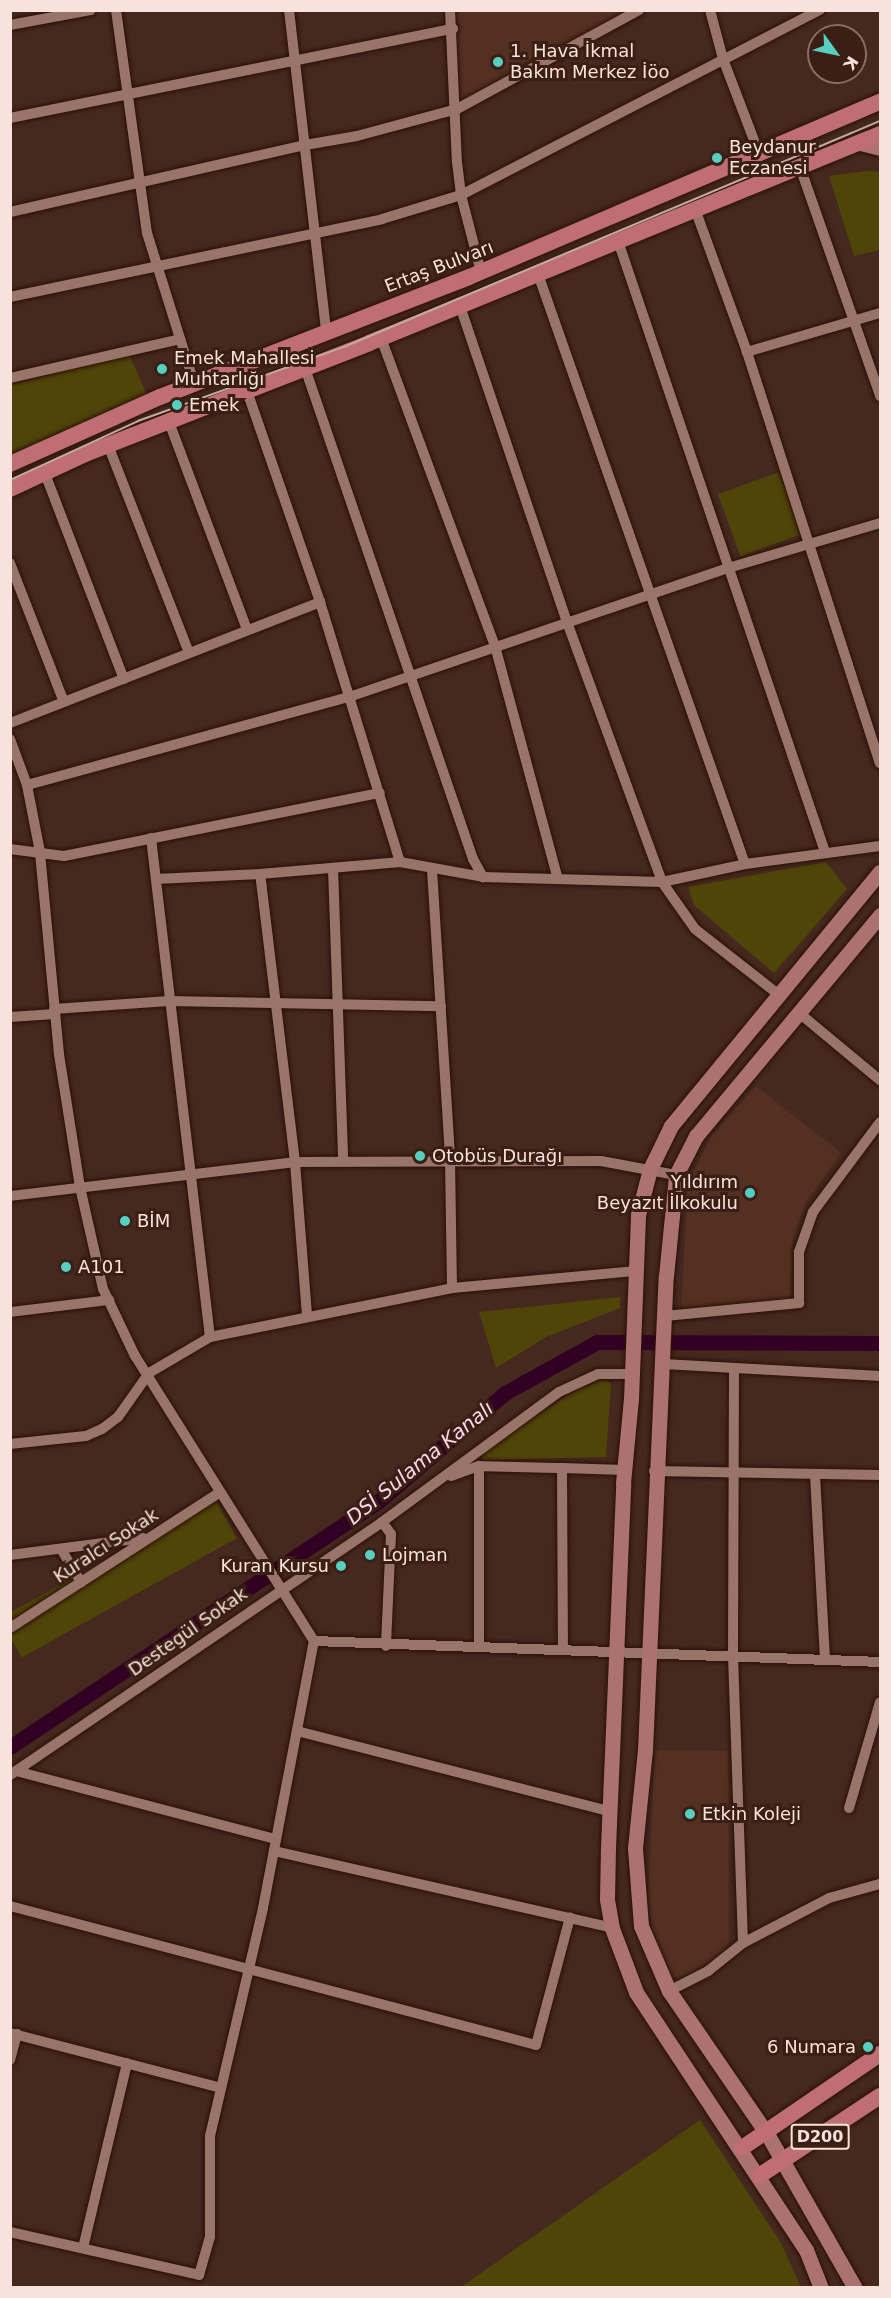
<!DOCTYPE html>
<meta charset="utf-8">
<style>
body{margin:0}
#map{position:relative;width:891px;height:2298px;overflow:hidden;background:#46291e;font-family:"DejaVu Sans",sans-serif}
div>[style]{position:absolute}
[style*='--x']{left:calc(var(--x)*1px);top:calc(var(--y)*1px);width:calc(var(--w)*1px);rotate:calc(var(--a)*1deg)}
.built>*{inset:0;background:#543022}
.green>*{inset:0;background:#4f4509;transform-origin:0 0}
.canal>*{height:15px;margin:-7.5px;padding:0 7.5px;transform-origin:7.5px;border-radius:7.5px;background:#310023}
.roads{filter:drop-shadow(0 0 2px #2b1007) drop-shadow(0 0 2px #2b1007)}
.minor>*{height:10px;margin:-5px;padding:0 5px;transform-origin:5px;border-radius:5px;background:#997569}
.secondary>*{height:15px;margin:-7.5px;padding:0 7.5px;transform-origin:7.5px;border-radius:7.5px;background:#ac726f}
.primary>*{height:16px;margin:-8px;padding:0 8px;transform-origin:8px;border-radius:8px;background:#bf6e74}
.tram>*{height:1.5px;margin:-0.75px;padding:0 0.75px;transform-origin:0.75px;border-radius:0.75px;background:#c2aaa2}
.dots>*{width:16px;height:16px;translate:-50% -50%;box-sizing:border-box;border:3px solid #3b1f14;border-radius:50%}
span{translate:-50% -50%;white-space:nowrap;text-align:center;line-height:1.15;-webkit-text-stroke:6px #3b1f14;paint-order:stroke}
.shield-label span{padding:2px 4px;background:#3b1f14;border:2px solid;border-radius:4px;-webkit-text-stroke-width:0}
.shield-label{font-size:16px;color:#f8e3dc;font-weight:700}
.poi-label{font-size:18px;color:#f8e3dc}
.left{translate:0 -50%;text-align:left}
.right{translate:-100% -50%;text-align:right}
.street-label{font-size:18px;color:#f8e3dc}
.water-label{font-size:20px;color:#fbd7ec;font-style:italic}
.frame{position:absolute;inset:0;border:12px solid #f8e3dc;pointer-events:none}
.north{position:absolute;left:807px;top:24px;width:60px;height:60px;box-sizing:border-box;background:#3b1f14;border:2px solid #876d64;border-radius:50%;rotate:123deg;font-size:16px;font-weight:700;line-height:24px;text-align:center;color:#f8e3dc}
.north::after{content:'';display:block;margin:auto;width:21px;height:27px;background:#57cec2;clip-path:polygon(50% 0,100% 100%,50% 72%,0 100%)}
</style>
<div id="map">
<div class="built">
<i style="clip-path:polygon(460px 10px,639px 11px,457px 109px,450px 16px)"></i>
<i style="clip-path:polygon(756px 1086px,841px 1153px,806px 1202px,792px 1242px,790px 1300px,681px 1308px,688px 1184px,711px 1136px)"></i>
<i style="clip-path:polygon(655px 1750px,728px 1751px,729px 1942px,717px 1958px,673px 1983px,652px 1929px,648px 1898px)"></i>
</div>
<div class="green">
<i style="clip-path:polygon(867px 171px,880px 172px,880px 250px,854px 256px,829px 176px)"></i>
<i style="clip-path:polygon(129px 354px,147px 395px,11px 454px,11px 385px)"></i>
<i style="left:779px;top:472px;width:66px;height:65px;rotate:70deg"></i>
<i style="clip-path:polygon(826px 862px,847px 889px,774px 973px,694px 905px,688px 887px)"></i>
<i style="clip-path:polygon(620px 1297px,620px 1308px,546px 1337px,496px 1368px,479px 1312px)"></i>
<i style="clip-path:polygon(602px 1380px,611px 1383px,606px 1457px,482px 1460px,483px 1452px,535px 1417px,573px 1392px)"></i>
<i style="left:215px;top:1499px;width:45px;height:246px;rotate:61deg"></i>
<i style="clip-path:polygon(700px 2120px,781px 2243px,801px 2287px,461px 2287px)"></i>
</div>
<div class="canal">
<i style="--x:10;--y:1747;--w:443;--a:-33.7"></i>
<i style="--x:379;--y:1501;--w:166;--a:-40.6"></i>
<i style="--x:505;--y:1393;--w:105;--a:-29"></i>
<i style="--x:597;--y:1342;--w:283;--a:0.2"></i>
</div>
<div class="roads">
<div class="minor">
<i style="--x:116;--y:10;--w:225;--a:82.1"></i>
<i style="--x:147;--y:233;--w:157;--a:72.6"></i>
<i style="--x:289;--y:10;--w:323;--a:83.4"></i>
<i style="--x:450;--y:10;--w:152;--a:87.4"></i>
<i style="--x:457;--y:162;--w:33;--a:83"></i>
<i style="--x:461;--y:195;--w:80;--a:75.4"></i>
<i style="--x:710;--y:10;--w:51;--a:75.1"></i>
<i style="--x:723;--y:59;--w:104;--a:69.1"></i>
<i style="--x:10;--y:25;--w:82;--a:-10.5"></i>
<i style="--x:10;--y:118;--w:452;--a:-11.4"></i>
<i style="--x:800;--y:167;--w:243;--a:70.7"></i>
<i style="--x:695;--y:209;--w:152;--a:70"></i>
<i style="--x:10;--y:212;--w:303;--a:-12.8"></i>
<i style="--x:305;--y:145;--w:53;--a:-9.8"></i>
<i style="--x:357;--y:136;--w:104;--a:-15.1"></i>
<i style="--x:457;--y:109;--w:207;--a:-28.5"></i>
<i style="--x:618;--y:241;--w:645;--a:71.28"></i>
<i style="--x:538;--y:274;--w:625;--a:70.67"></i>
<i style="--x:10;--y:297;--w:380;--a:-11.8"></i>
<i style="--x:382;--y:219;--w:83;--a:-16.9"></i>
<i style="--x:461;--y:195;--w:404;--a:-27.3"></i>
<i style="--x:460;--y:306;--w:334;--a:71.3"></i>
<i style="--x:567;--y:622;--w:277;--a:69.9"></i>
<i style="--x:662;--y:882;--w:57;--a:54.9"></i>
<i style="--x:695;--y:929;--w:105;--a:38.1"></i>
<i style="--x:880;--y:313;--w:139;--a:163.7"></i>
<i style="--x:747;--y:352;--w:432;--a:72.1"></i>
<i style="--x:381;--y:338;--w:328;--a:69.7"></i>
<i style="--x:495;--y:646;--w:241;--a:74.9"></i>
<i style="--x:305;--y:368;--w:519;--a:71.11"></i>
<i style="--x:473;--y:859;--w:21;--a:61"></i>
<i style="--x:10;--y:378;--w:174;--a:-12.9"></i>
<i style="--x:247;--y:391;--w:223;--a:70.9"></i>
<i style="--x:320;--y:602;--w:272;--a:72.9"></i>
<i style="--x:169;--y:422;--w:222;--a:69.4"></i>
<i style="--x:108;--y:445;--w:223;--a:68.7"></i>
<i style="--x:44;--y:471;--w:223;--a:69"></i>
<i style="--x:10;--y:563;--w:149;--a:68.8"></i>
<i style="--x:10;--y:723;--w:333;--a:-21.3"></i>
<i style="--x:10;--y:739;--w:49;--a:69.7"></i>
<i style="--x:151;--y:838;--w:502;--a:83.26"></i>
<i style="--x:10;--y:849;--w:54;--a:7.4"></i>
<i style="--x:64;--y:856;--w:322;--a:-11.3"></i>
<i style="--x:333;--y:868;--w:293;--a:88"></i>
<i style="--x:432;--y:870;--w:291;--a:86.4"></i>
<i style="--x:450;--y:1160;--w:128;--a:89.1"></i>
<i style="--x:156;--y:879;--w:104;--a:-2.8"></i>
<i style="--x:54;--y:1009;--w:115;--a:-4"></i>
<i style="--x:169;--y:1001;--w:272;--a:1.1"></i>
<i style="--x:798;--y:1012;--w:107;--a:39.7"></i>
<i style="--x:10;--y:1017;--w:45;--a:-3.8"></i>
<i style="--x:10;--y:1196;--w:287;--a:-6.8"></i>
<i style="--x:295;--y:1162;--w:306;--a:-0.2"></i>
<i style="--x:601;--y:1161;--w:76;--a:10.6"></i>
<i style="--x:10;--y:1312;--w:100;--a:-6.9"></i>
<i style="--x:307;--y:1315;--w:153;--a:-94.5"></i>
<i style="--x:295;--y:1162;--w:290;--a:-96.9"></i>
<i style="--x:260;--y:874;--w:141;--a:-4.9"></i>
<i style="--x:400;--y:862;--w:84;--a:10.2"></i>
<i style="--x:483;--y:877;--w:179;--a:1.6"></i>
<i style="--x:662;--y:882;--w:85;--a:-12.2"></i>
<i style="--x:745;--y:864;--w:136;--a:-7.6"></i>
<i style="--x:665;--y:1316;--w:135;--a:-5.5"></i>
<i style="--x:799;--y:1303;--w:51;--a:-90"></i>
<i style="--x:799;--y:1252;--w:42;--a:-70.7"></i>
<i style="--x:813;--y:1212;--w:112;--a:-53.3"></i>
<i style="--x:664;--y:1364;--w:216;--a:3.2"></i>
<i style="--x:734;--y:1368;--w:288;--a:90.2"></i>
<i style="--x:733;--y:1656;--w:287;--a:88"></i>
<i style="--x:743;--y:1943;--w:97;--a:-27.6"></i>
<i style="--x:829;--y:1898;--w:53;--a:-15.4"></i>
<i style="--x:10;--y:1444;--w:76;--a:-6"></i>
<i style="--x:86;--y:1436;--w:17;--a:-24"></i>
<i style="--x:102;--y:1429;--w:20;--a:-37"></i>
<i style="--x:118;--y:1417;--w:54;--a:-54.8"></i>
<i style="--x:149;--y:1373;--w:71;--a:-30.5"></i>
<i style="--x:210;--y:1337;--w:247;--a:-11.4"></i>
<i style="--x:452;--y:1288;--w:183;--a:-5.3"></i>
<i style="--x:479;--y:1466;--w:83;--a:1.4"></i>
<i style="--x:562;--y:1468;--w:182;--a:89.7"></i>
<i style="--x:562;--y:1468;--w:62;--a:1.8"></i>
<i style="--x:654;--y:1471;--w:226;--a:1"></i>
<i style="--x:815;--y:1475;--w:185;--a:86.9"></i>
<i style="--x:451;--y:1476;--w:30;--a:-20"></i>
<i style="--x:479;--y:1466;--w:180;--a:90"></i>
<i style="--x:382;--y:1522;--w:15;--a:53"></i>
<i style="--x:391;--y:1534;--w:112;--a:92.6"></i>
<i style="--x:61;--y:1549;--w:39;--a:59"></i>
<i style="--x:10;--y:1555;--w:134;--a:-7.3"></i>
<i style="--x:10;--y:1628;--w:250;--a:-32.9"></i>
<i style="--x:314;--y:1641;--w:566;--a:2.12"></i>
<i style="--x:297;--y:1731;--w:322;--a:14.4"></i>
<i style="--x:16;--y:1771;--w:268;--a:14.7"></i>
<i style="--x:10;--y:1775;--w:450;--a:-34.2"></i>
<i style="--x:382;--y:1522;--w:220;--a:-36.3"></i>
<i style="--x:559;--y:1392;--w:43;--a:-24.8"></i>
<i style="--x:598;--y:1374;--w:31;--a:0"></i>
<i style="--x:849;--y:1808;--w:110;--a:-73.7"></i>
<i style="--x:274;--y:1851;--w:347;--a:12.8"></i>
<i style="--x:10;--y:1906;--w:544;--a:14.8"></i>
<i style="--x:536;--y:2045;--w:132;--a:-75.1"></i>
<i style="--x:669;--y:1991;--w:44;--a:-27.1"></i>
<i style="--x:708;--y:1971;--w:45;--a:-38.7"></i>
<i style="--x:10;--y:2033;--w:218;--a:14.6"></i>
<i style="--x:10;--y:2060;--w:27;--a:-75"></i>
<i style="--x:10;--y:2232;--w:194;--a:12.8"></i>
<i style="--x:199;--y:2275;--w:40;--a:-74"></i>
<i style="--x:210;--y:2237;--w:101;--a:-90"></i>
<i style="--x:210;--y:2136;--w:234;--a:-76.9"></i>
<i style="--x:263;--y:1908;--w:272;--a:-79.2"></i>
<i style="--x:314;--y:1641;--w:337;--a:-122.1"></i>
<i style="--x:135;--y:1356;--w:74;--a:-115.5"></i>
<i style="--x:103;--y:1289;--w:105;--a:-102.7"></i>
<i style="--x:80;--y:1187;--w:135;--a:-99"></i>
<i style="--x:59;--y:1054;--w:203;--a:-95.4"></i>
<i style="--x:40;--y:852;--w:68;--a:-101"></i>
<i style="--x:27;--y:785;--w:334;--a:-15.3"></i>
<i style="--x:349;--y:697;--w:400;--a:-18.8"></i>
<i style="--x:728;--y:568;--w:159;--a:-16.5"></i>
<i style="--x:83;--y:2248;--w:190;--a:-76.6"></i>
</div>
<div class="secondary">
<i style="--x:860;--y:143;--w:21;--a:14"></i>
<i style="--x:821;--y:2288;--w:41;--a:-111.5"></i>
<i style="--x:806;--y:2250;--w:309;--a:-123.4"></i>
<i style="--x:636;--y:1992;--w:68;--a:-110.6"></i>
<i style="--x:612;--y:1928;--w:29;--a:-100"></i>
<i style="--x:607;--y:1899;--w:51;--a:-88.9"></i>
<i style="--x:608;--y:1848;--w:365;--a:-87.6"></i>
<i style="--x:623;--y:1483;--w:84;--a:-84.6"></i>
<i style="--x:631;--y:1399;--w:184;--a:-87.8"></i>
<i style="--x:638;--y:1215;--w:48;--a:-75.4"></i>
<i style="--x:650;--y:1169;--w:48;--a:-64"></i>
<i style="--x:671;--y:1126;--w:329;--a:-50.6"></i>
<i style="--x:855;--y:2288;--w:177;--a:-119.7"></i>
<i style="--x:767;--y:2134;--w:173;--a:-124.4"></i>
<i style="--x:669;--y:1991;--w:71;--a:-113.3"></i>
<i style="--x:641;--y:1926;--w:78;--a:-94.4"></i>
<i style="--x:635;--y:1848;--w:99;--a:-84.2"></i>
<i style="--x:645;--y:1750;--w:474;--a:-87.5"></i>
<i style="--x:666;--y:1276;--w:101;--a:-84.3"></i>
<i style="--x:676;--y:1175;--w:44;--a:-62.9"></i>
<i style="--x:696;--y:1136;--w:288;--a:-50.2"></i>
</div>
<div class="primary">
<i style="--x:10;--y:464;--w:164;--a:-24.1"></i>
<i style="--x:160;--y:397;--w:331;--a:-21.2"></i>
<i style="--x:469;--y:277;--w:447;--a:-23.1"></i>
<i style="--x:10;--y:489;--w:83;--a:-25"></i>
<i style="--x:85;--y:454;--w:305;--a:-21.3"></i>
<i style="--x:369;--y:343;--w:552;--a:-22.24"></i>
<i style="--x:742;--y:2148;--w:167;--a:-34.3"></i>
<i style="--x:759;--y:2176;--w:145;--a:-33.5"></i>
</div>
</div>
<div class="tram">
<i style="--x:10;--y:480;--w:141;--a:-24.7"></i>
<i style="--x:138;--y:421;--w:219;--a:-19.8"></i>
<i style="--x:344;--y:347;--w:582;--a:-22.86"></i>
</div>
<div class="dots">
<i style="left:498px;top:62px;background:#57cec2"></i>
<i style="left:717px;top:158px;background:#57cec2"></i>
<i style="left:162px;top:369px;background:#57cec2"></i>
<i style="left:177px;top:405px;background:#57cec2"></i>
<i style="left:420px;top:1156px;background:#57cec2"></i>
<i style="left:750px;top:1193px;background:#57cec2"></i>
<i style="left:125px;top:1221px;background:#57cec2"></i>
<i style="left:66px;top:1267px;background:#57cec2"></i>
<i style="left:370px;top:1555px;background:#57cec2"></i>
<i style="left:341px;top:1566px;background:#57cec2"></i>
<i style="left:690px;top:1814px;background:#57cec2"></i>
<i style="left:868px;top:2047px;background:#57cec2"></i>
</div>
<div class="shield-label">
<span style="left:820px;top:2137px">D200</span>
</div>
<div class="poi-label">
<span class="left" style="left:510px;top:62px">1. Hava İkmal<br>Bakım Merkez İöo</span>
<span class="left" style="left:729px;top:158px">Beydanur<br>Eczanesi</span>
<span class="left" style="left:174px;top:369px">Emek Mahallesi<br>Muhtarlığı</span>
<span class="left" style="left:189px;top:405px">Emek</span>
<span class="left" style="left:432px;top:1156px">Otobüs Durağı</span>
<span class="right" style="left:738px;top:1193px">Yıldırım<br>Beyazıt İlkokulu</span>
<span class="left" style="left:137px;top:1221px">BİM</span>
<span class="left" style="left:78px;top:1267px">A101</span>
<span class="left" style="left:382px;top:1555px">Lojman</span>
<span class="right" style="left:329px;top:1566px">Kuran Kursu</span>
<span class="left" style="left:702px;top:1814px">Etkin Koleji</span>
<span class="right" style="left:856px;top:2047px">6 Numara</span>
</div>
<div class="street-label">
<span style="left:439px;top:267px;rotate:-21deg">Ertaş Bulvarı</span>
<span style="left:106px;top:1546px;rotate:-33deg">Kuralcı Sokak</span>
<span style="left:188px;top:1632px;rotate:-35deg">Destegül Sokak</span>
</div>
<div class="water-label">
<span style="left:420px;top:1463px;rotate:-39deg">DSİ Sulama Kanalı</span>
</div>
<div class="frame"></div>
<div class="north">K</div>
</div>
